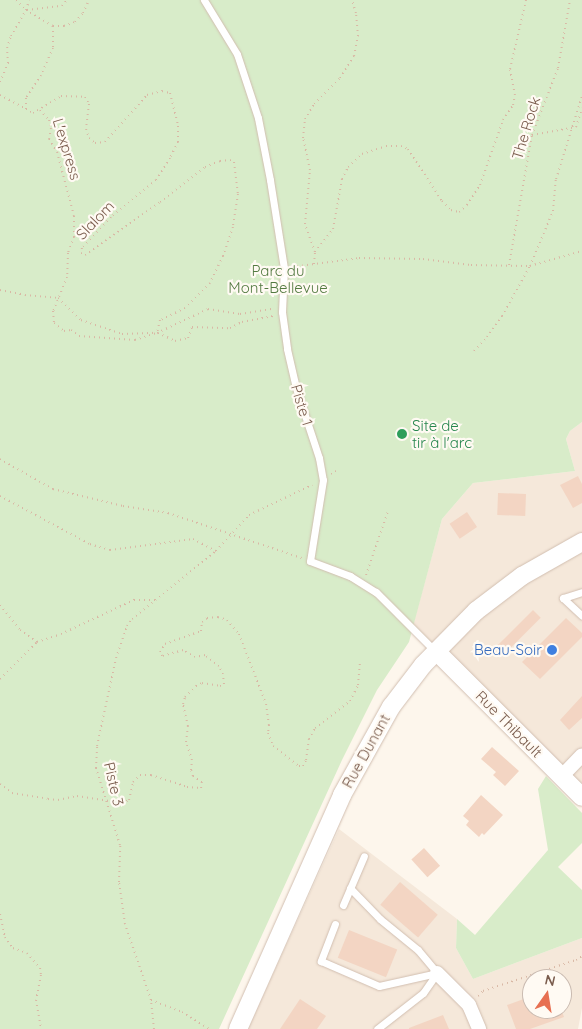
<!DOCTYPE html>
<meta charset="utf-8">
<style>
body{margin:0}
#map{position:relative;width:582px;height:1029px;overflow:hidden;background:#fdf6ec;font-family:Quicksand,sans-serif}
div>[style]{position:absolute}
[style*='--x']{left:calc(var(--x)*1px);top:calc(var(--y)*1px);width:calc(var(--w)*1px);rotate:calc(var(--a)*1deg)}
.residential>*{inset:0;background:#f5e8da}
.green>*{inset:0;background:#d8ecc9}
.building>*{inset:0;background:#f3d5c3;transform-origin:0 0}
.path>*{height:2px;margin-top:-1px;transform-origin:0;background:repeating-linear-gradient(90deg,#d9b8a5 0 1px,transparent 0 5px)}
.roads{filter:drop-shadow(0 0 1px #d1beb0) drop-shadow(0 0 1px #d1beb0)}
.service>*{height:7px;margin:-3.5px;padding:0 3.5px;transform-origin:3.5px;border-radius:3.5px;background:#fff}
.minor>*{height:14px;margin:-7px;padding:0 7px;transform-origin:7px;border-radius:7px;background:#fff}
.tertiary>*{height:18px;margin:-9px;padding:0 9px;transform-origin:9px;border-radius:9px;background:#fff}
.dots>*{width:14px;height:14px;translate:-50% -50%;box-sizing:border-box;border:2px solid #fffaf3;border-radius:50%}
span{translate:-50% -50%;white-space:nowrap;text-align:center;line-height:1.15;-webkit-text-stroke:4.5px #fffaf3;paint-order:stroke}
.street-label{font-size:15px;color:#7a5c4d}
.park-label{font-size:15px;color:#537a41}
.leisure-label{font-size:15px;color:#27864d}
.left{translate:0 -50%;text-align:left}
.shop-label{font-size:15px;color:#366cbe}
.right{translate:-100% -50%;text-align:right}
.north{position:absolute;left:522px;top:969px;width:50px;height:50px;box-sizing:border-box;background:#fffaf3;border:1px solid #cabbb1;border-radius:50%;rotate:13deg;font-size:14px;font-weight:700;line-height:20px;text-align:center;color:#7a5c4d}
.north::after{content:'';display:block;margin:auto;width:18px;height:22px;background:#e76f51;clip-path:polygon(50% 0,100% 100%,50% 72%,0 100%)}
</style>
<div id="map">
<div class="residential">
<i style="clip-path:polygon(582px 422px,582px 797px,412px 629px,442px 519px,473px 483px,575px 471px,566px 439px,570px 431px)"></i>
<i style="clip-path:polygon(evenodd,339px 829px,457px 919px,456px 948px,473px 979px,582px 938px,582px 1008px,578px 1029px,248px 1029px,339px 829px,532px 979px,562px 979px,562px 1009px,532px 1009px,532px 979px)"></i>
</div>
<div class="green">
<i style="clip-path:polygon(0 0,582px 0,582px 422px,570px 431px,566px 439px,575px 471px,473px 483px,442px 519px,409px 642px,377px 690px,342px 760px,219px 1029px,0 1029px)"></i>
<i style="clip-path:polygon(546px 776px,582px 813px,582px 843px,558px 867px,582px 890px,582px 938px,473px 979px,456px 948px,457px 919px,475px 935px,548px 850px,538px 789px)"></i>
</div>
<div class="building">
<i style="clip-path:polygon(578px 476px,582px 484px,582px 503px,573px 508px,560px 485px)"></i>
<i style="left:498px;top:493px;width:28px;height:22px;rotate:2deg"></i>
<i style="left:467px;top:512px;width:18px;height:21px;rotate:56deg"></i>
<i style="left:533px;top:610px;width:11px;height:51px;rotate:45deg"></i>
<i style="clip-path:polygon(566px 618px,582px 633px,582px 637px,540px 679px,522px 662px)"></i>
<i style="clip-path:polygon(582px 696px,582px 718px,569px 730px,560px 720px)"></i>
<i style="clip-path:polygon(492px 747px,519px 771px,505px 786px,493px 775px,496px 772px,481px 759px)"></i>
<i style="clip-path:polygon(481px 795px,503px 815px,484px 835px,482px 833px,479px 837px,466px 825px,469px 821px,463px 816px)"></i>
<i style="left:424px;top:848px;width:24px;height:17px;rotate:48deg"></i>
<i style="left:400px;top:882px;width:50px;height:30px;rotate:41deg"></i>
<i style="left:349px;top:930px;width:52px;height:30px;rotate:22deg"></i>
<i style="clip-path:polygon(532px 996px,532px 1009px,561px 1009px,564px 1017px,530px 1029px,516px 1029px,507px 1005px)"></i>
<i style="clip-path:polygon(300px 999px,326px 1016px,317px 1029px,280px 1029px)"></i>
<i style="clip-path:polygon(443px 1015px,449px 1029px,409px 1029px,409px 1028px)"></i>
</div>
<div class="path">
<i style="--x:16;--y:0;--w:14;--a:45"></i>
<i style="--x:26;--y:10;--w:31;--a:31"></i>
<i style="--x:53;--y:26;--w:22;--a:90"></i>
<i style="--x:53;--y:48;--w:30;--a:114"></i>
<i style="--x:41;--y:75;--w:27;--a:123"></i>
<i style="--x:26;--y:98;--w:11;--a:90"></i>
<i style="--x:26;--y:109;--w:8;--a:30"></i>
<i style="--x:33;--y:113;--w:33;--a:-31"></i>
<i style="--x:61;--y:96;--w:24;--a:2"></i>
<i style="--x:85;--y:97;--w:8;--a:60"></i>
<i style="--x:89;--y:104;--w:25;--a:97"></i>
<i style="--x:86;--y:129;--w:9;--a:72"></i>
<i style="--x:89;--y:138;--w:8;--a:40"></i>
<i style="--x:95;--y:143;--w:10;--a:-6"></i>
<i style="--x:105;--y:142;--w:63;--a:-48.2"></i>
<i style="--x:147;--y:95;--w:16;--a:-15"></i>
<i style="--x:162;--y:91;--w:8;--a:14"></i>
<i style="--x:170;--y:93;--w:34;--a:76"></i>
<i style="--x:178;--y:126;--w:16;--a:90"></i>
<i style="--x:178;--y:142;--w:18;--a:117"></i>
<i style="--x:170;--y:158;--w:26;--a:122"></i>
<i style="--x:156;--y:180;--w:58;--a:140.6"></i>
<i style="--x:111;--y:217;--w:42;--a:133.1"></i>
<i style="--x:82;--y:248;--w:5;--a:101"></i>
<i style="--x:81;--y:253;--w:4;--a:27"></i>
<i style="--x:85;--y:255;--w:92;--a:-35.2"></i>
<i style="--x:160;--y:202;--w:57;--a:-37.9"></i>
<i style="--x:205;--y:167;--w:16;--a:-22"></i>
<i style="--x:220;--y:161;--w:10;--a:-6"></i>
<i style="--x:230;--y:160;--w:4;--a:27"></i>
<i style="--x:234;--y:162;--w:32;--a:83"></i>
<i style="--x:238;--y:194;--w:33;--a:99"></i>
<i style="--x:233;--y:227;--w:31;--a:109"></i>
<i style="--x:223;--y:256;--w:30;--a:116"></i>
<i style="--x:210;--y:283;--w:35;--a:135"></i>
<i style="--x:185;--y:308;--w:28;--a:154"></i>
<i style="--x:160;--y:320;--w:13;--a:103"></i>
<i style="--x:27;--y:10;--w:35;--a:-7"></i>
<i style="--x:62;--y:6;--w:8;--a:-50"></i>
<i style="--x:53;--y:26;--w:11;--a:0"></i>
<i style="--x:64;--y:26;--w:12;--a:-20"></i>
<i style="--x:75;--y:22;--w:12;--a:-48"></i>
<i style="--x:83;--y:13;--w:14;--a:-65"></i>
<i style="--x:0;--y:82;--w:21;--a:-67"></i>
<i style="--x:8;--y:63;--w:15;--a:-94"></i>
<i style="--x:7;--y:48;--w:13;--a:-72"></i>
<i style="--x:11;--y:36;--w:30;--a:-60"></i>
<i style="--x:26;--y:10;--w:10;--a:-73"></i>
<i style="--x:0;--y:95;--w:30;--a:28"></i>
<i style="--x:40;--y:110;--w:13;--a:48"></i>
<i style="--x:49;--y:120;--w:8;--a:76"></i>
<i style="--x:51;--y:128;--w:11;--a:100"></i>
<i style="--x:49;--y:139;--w:15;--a:58"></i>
<i style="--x:57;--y:152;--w:66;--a:75.1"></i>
<i style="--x:74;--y:216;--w:21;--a:90"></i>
<i style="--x:74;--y:237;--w:17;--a:111"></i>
<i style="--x:68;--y:253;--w:24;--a:92"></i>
<i style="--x:67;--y:277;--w:37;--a:112"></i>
<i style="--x:53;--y:311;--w:12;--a:85"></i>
<i style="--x:54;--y:323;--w:13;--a:39"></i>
<i style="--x:64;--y:331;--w:7;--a:-8"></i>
<i style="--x:71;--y:330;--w:10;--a:37"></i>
<i style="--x:79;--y:336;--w:56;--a:4.1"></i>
<i style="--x:135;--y:340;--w:23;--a:-18"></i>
<i style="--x:532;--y:135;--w:45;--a:-10.3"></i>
<i style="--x:576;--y:127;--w:20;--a:-72"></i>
<i style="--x:315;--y:252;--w:29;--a:-52"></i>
<i style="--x:333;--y:229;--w:51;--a:-79.8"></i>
<i style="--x:342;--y:179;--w:13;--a:-63"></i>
<i style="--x:348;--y:167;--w:19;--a:-43"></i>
<i style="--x:362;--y:154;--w:25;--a:-18"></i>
<i style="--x:386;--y:146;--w:15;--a:0"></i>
<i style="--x:401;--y:146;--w:8;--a:23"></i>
<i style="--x:408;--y:149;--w:62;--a:56.8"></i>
<i style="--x:442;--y:201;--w:13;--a:45"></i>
<i style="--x:451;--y:210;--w:8;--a:14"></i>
<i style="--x:459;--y:212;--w:11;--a:-41"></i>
<i style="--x:467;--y:205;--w:24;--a:-57"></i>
<i style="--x:480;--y:185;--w:69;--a:-70.5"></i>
<i style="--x:503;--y:120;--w:18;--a:-56"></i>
<i style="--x:513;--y:105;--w:10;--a:-79"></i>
<i style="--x:515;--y:95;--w:26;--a:-101"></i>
<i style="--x:510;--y:69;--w:71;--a:-76.9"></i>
<i style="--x:314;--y:264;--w:12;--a:-85"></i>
<i style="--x:315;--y:252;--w:30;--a:-110"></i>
<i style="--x:305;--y:224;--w:54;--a:-84.7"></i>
<i style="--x:310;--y:170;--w:33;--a:-102"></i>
<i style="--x:303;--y:138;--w:19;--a:-84"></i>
<i style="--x:305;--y:119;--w:17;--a:-59"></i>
<i style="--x:314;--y:104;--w:37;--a:-45"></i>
<i style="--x:340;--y:78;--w:26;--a:-58"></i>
<i style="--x:354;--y:56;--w:20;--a:-79"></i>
<i style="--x:358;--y:36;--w:23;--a:-95"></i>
<i style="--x:356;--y:13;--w:14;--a:-107"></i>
<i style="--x:509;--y:265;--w:132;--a:-80"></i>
<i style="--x:532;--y:135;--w:72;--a:-68.8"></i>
<i style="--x:558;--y:68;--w:69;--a:-80"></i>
<i style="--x:292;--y:267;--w:68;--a:-7.7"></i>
<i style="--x:359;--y:258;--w:64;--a:0.9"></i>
<i style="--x:423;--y:259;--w:48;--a:7.1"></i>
<i style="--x:471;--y:265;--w:59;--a:1"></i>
<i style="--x:530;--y:266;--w:54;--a:-16.1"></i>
<i style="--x:0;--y:290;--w:25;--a:11"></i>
<i style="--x:25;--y:295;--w:33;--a:5"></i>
<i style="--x:58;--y:298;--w:32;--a:44"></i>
<i style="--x:81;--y:320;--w:43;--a:18.9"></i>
<i style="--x:122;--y:334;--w:35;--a:-2"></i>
<i style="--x:157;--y:333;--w:56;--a:-25.2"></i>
<i style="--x:208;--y:309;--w:32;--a:9"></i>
<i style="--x:240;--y:314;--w:33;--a:-9"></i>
<i style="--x:158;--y:333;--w:19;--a:25"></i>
<i style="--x:175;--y:341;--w:13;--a:-13"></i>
<i style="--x:188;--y:338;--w:12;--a:-70"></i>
<i style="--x:192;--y:327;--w:38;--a:2"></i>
<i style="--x:230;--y:328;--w:13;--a:-27"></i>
<i style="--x:242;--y:322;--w:33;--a:-11"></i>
<i style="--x:474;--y:351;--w:19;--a:-47"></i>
<i style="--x:487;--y:337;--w:26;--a:-54"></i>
<i style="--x:502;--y:316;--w:57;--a:-60.8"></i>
<i style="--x:530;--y:266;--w:60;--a:-67.3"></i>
<i style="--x:553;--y:211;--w:32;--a:-85"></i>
<i style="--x:556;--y:179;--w:87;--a:-72.6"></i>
<i style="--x:0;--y:459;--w:61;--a:29.5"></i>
<i style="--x:53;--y:489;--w:72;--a:13.7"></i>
<i style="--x:123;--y:506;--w:46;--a:8.8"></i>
<i style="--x:168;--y:513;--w:141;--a:18.6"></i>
<i style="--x:331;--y:474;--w:8;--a:-30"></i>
<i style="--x:0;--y:496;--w:102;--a:28.1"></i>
<i style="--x:90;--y:544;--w:21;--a:17"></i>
<i style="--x:110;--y:550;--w:84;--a:-7.5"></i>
<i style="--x:193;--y:539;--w:26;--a:28"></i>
<i style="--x:366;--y:575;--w:68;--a:-71"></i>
<i style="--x:0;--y:605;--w:32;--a:51"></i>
<i style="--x:20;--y:630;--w:21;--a:35"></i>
<i style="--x:37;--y:642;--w:25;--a:-18"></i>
<i style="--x:61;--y:634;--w:81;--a:-25"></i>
<i style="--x:134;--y:600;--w:21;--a:0"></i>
<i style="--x:0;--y:679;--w:52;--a:-45"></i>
<i style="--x:0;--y:784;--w:15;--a:37"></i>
<i style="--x:12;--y:793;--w:36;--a:9"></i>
<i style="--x:48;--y:799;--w:10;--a:6"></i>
<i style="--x:58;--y:800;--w:19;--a:-12"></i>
<i style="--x:77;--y:796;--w:46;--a:8.8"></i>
<i style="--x:122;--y:803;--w:8;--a:-23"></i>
<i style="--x:129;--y:800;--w:18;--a:-77"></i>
<i style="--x:133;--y:782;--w:10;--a:-45"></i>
<i style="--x:140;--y:775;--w:11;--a:0"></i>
<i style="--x:151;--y:775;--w:38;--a:18"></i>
<i style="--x:187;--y:787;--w:14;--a:4"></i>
<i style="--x:201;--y:788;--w:6;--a:-81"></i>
<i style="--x:202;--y:782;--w:11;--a:-146"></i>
<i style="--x:193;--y:776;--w:6;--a:-108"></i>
<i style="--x:191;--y:770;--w:10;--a:-84"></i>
<i style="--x:192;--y:760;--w:19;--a:-108"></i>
<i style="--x:186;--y:742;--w:16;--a:-83"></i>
<i style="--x:188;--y:726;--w:23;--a:-103"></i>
<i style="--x:183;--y:704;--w:7;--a:-74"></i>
<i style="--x:185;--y:697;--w:16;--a:-45"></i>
<i style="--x:196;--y:686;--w:7;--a:-27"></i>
<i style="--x:202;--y:683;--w:18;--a:9"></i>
<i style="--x:220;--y:686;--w:4;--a:-27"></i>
<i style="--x:224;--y:684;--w:10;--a:-96"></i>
<i style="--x:223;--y:674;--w:9;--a:-117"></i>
<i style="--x:219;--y:666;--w:18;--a:-142"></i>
<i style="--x:205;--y:655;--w:10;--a:169"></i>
<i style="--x:195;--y:657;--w:14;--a:-150"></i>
<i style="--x:183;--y:650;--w:22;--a:164"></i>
<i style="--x:162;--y:656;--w:4;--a:-117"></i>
<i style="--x:160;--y:652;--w:9;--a:-58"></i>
<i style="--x:165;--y:644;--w:38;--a:-20"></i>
<i style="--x:201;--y:631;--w:9;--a:-84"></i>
<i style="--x:202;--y:622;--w:6;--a:-39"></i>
<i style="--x:207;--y:618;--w:11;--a:-5"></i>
<i style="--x:218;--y:617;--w:9;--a:18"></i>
<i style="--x:227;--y:620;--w:18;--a:49"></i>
<i style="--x:239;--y:634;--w:75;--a:68.9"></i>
<i style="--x:266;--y:704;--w:21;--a:82"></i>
<i style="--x:269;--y:725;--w:8;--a:97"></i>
<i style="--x:268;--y:733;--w:14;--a:69"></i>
<i style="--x:273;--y:746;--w:33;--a:38"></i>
<i style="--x:299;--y:766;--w:4;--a:0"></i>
<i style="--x:303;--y:766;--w:7;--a:-63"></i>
<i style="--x:306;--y:760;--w:21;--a:-82"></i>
<i style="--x:309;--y:739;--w:13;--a:-61"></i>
<i style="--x:315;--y:728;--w:44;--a:-37.6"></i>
<i style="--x:350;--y:701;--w:18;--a:-63"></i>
<i style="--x:358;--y:685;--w:24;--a:-85"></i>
<i style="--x:0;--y:914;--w:24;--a:78"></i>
<i style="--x:5;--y:937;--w:14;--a:54"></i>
<i style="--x:13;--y:948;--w:15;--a:20"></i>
<i style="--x:27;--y:953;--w:20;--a:49"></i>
<i style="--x:40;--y:968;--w:7;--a:82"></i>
<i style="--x:41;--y:975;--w:25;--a:101"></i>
<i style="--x:36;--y:1000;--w:29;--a:80"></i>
<i style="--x:478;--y:996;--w:7;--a:-45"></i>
<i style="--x:483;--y:991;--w:98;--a:-18.4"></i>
<i style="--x:576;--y:960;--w:7;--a:-34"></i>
<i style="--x:151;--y:1000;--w:33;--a:21"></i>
<i style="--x:182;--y:1012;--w:32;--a:32"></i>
<i style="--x:154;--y:1029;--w:29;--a:-96"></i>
<i style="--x:151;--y:1000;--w:80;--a:-108.9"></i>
<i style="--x:125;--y:924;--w:42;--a:-98.1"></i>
<i style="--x:119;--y:882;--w:37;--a:-88"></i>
<i style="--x:120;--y:845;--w:81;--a:-107.3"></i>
<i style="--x:96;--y:768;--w:22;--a:-87"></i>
<i style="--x:97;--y:746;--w:90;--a:-77.8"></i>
<i style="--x:116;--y:658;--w:34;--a:-71"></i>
<i style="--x:127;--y:626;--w:9;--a:-54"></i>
<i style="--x:132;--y:619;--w:108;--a:-39"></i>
<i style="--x:216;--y:551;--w:49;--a:-47.5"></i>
<i style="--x:249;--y:515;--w:70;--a:-25.5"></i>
</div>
<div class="roads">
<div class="service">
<i style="--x:204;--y:0;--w:63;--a:58.6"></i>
<i style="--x:237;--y:54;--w:67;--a:71.8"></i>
<i style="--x:258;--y:118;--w:63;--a:79"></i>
<i style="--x:270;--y:180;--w:89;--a:81"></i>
<i style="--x:284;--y:268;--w:44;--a:92.6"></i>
<i style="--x:282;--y:312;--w:37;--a:82"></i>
<i style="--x:287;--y:349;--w:37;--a:77"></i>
<i style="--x:295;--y:385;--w:77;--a:71.8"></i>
<i style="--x:319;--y:458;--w:22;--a:80"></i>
<i style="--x:323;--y:480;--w:82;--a:99.1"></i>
<i style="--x:310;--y:561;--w:43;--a:20.6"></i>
<i style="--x:350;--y:576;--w:31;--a:32"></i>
<i style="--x:376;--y:592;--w:83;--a:45"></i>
<i style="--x:582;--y:592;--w:20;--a:162"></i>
<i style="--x:563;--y:598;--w:26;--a:43"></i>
<i style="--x:350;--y:888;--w:43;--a:45.9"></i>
<i style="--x:380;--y:919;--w:49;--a:39.2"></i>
<i style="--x:418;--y:950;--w:30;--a:50"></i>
<i style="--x:343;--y:905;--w:53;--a:-66.8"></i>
<i style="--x:335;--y:924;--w:40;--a:111"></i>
<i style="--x:321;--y:961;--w:63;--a:23.3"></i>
<i style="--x:379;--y:986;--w:59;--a:-12.6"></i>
<i style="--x:437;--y:973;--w:24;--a:125"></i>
<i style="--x:423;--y:993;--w:58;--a:142"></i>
</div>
<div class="minor">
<i style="--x:561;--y:777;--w:30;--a:-46"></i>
<i style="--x:437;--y:973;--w:45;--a:45"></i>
<i style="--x:469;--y:1005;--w:26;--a:67"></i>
</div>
<div class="tertiary">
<i style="--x:436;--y:651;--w:206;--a:45"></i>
<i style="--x:238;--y:1029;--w:256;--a:-66"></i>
<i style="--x:342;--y:795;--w:101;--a:-60.9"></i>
<i style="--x:391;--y:707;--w:53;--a:-52.7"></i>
<i style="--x:423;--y:665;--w:76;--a:-45.5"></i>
<i style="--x:476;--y:611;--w:58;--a:-37.3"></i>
<i style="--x:522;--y:576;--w:69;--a:-29.5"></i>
</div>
</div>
<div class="dots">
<i style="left:402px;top:434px;background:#2e9e5b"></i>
<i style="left:552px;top:650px;background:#3f7fe0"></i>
</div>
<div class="street-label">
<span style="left:526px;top:128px;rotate:-73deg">The Rock</span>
<span style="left:67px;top:149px;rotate:73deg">L'express</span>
<span style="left:95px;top:220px;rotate:-46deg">Slalom</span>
<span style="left:302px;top:405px;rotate:73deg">Piste 1</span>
<span style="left:509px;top:724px;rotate:45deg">Rue Thibault</span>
<span style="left:366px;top:751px;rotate:-61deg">Rue Dunant</span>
<span style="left:114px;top:784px;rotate:77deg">Piste 3</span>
</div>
<div class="park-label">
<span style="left:278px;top:279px">Parc du<br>Mont-Bellevue</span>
</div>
<div class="leisure-label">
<span class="left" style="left:412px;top:434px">Site de<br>tir à l'arc</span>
</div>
<div class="shop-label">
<span class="right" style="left:542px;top:650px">Beau-Soir</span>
</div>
<div class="north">N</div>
</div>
